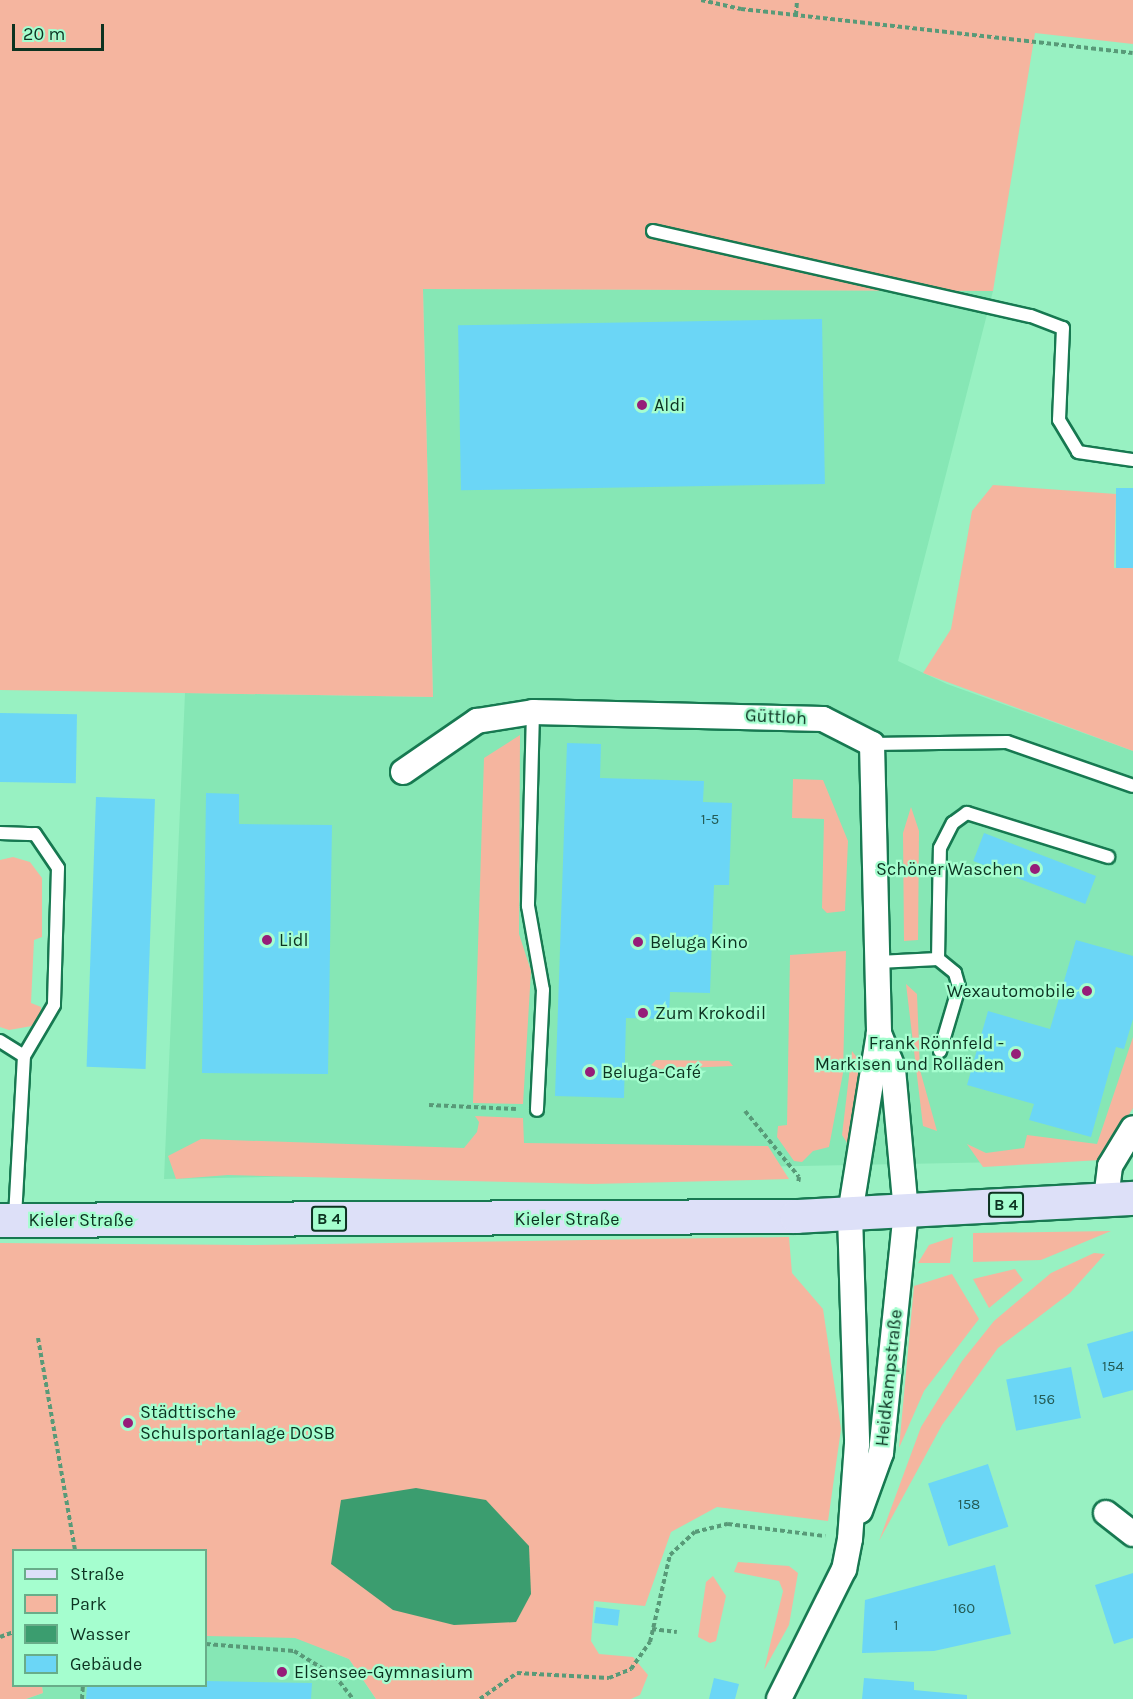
<!DOCTYPE html>
<html>
<head>
<meta charset="utf-8">
<style>
  body { margin:0 }
  #map { position:relative; width:1133px; height:1699px; overflow:hidden; background:#98f1c2; font-family:Karla,sans-serif }
  div>[style] { position:absolute }
  .built>* { inset:0; background:#86e7b5 }
  .green>* { inset:0; background:#f5b59f }
  .water>* { inset:0; background:#3b9d6f }
  .building>* { inset:0; background:#6bd6f6; transform-origin:0 0 }
  .path>* { height:4px; margin-top:-2px; transform-origin:0; background:repeating-linear-gradient(90deg,#589a78 0 4.5px,transparent 0 7.5px) }
  .roads { filter:drop-shadow(2px 0 #177951) drop-shadow(-2px 0 #177951) drop-shadow(0 2px #177951) drop-shadow(0 -2px #177951) }
  .lane>* { height:12px; margin:-6px; padding:0 6px; transform-origin:6px; border-radius:6px; background:#fff }
  .street>* { height:24px; margin:-12px; padding:0 12px; transform-origin:12px; border-radius:12px; background:#fff }
  .primary>* { height:33px; margin:-16.5px; padding:0 16.5px; transform-origin:16.5px; border-radius:16.5px; background:#dde0f8 }
  .dots>* { width:16px; height:16px; translate:-50% -50%; box-sizing:border-box; border:3px solid #a5fecf; border-radius:50% }
  span { translate:-50% -50%; white-space:nowrap; text-align:center; line-height:1.15; -webkit-text-stroke:4.5px #a5fecf; paint-order:stroke }
  .number-label { font-size:15px; color:#245c56 }
  .number-label span { -webkit-text-stroke-width:0 }
  .shield-label span { padding:2px 4px; background:#a5fecf; border:2px solid; border-radius:4px; -webkit-text-stroke-width:0 }
  .shield-label { font-size:16px; color:#0c3321; font-weight:700 }
  .poi-label { font-size:18px; color:#0c3321 }
  .left { translate:0 -50%; text-align:left }
  .right { translate:-100% -50%; text-align:right }
  .street-label { font-size:18px; color:#0c3321 }
  .legend { position:absolute; left:12px; top:1549px; width:195px; height:138px; box-sizing:border-box; background:#a5fecf; border:2px solid #68ad89; margin:0; padding:8px 10px; list-style:none; font-size:18px; color:#0c3321 }
  .legend li { display:flex; align-items:center; gap:12px; height:30px }
  .legend b { width:30px; border:2px solid #68ad89 }
  .scale { position:absolute; left:12px; top:24px; width:92px; height:27px; box-sizing:border-box; border:3px solid #0c3321; border-top:0; padding-left:8px; font-size:18px; line-height:21px; white-space:nowrap; color:#0c3321; -webkit-text-stroke:4px #a5fecf; paint-order:stroke }
</style>
</head>
<body>
<div id="map">
  <div class="built">
    <div style="clip-path:polygon(423px 289px,993px 291px,898px 661px,947px 684px,1133px 751px,1133px 1108px,1100px 1160px,164px 1179px,185px 693px,433px 697px)"></div>
    <div style="clip-path:polygon(223px 1634px,295px 1637px,349px 1659px,376px 1699px,26px 1699px,43px 1693px,42px 1686px,206px 1686px,206px 1636px)"></div>
  </div>
  <div class="green">
    <div style="clip-path:polygon(0 0,1133px 0,1133px 44px,1035px 33px,993px 291px,423px 289px,433px 697px,0 690px)"></div>
    <div style="clip-path:polygon(993px 485px,1116px 494px,1114px 568px,1133px 568px,1133px 751px,923px 673px,951px 629px,972px 511px)"></div>
    <div style="clip-path:polygon(520px 735px,519px 934px,531px 971px,523px 1104px,473px 1103px,484px 758px)"></div>
    <div style="clip-path:polygon(793px 779px,823px 780px,848px 841px,845px 911px,827px 913px,822px 908px,824px 819px,792px 818px)"></div>
    <div style="clip-path:polygon(911px 807px,919px 831px,918px 940px,904px 941px,903px 833px)"></div>
    <div style="clip-path:polygon(13px 857px,30px 862px,42px 878px,42px 937px,34px 940px,31px 1003px,41px 1007px,41px 1015px,32px 1026px,9px 1030px,0 1027px,0 860px)"></div>
    <div style="clip-path:polygon(846px 951px,843px 1073px,829px 1147px,813px 1151px,802px 1162px,794px 1161px,777px 1137px,778px 1126px,787px 1125px,790px 955px)"></div>
    <div style="clip-path:polygon(906px 984px,917px 994px,920px 1070px,937px 1131px,923px 1126px)"></div>
    <div style="clip-path:polygon(1133px 1037px,1133px 1108px,1100px 1160px,983px 1167px,967px 1144px,986px 1153px,1024px 1148px,1027px 1135px,1097px 1144px)"></div>
    <div style="clip-path:polygon(852px 1051px,861px 1063px,849px 1146px,842px 1135px)"></div>
    <div style="clip-path:polygon(656px 1060px,729px 1061px,733px 1066px,660px 1069px,651px 1065px)"></div>
    <div style="clip-path:polygon(475px 1116px,523px 1118px,524px 1143px,768px 1146px,789px 1179px,592px 1184px,228px 1175px,176px 1179px,168px 1156px,201px 1139px,464px 1148px,477px 1132px,479px 1122px)"></div>
    <div style="clip-path:polygon(1111px 1231px,1041px 1260px,973px 1262px,973px 1233px)"></div>
    <div style="clip-path:polygon(789px 1237px,792px 1273px,823px 1309px,841px 1429px,828px 1521px,717px 1507px,671px 1532px,645px 1606px,594px 1601px,591px 1641px,599px 1654px,633px 1657px,648px 1675px,640px 1695px,631px 1699px,376px 1699px,349px 1659px,295px 1638px,206px 1636px,206px 1550px,14px 1550px,14px 1686px,42px 1686px,43px 1693px,26px 1699px,0 1699px,0 1243px,250px 1245px)"></div>
    <div style="clip-path:polygon(953px 1237px,950px 1263px,918px 1263px,929px 1245px)"></div>
    <div style="clip-path:polygon(1094px 1253px,1105px 1254px,1070px 1293px,998px 1348px,942px 1425px,879px 1541px,921px 1427px,962px 1361px,994px 1321px,1051px 1273px)"></div>
    <div style="clip-path:polygon(1015px 1269px,1023px 1280px,989px 1308px,973px 1279px)"></div>
    <div style="clip-path:polygon(952px 1274px,979px 1319px,924px 1391px,899px 1448px,914px 1286px)"></div>
    <div style="clip-path:polygon(738px 1562px,789px 1566px,798px 1573px,789px 1625px,764px 1670px,783px 1591px,779px 1581px,734px 1572px)"></div>
    <div style="clip-path:polygon(713px 1576px,726px 1596px,716px 1641px,710px 1643px,698px 1637px,706px 1582px)"></div>
  </div>
  <div class="water">
    <div style="clip-path:polygon(416px 1488px,486px 1500px,529px 1546px,531px 1594px,516px 1622px,454px 1625px,393px 1610px,331px 1564px,341px 1500px)"></div>
  </div>
  <div class="building">
    <div style="left:822px;top:319px;width:165px;height:364px;rotate:89deg"></div>
    <div style="left:1116px;top:488px;width:17px;height:80px"></div>
    <div style="left:0;top:713px;width:77px;height:69px;rotate:1deg"></div>
    <div style="clip-path:polygon(567px 743px,601px 744px,600px 778px,704px 781px,703px 802px,732px 803px,729px 885px,714px 885px,710px 993px,670px 992px,669px 1019px,626px 1018px,624px 1098px,555px 1096px)"></div>
    <div style="clip-path:polygon(206px 793px,239px 794px,239px 824px,332px 825px,328px 1074px,202px 1073px)"></div>
    <div style="left:96px;top:797px;width:59px;height:270px;rotate:2deg"></div>
    <div style="left:984px;top:833px;width:120px;height:30px;rotate:21deg"></div>
    <div style="clip-path:polygon(1076px 940px,1133px 956px,1133px 1019px,1124px 1049px,1116px 1047px,1091px 1137px,1029px 1120px,1034px 1104px,967px 1085px,988px 1011px,1050px 1029px)"></div>
    <div style="clip-path:polygon(1133px 1331px,1133px 1390px,1103px 1398px,1087px 1344px)"></div>
    <div style="left:1071px;top:1367px;width:52px;height:66px;rotate:79deg"></div>
    <div style="left:988px;top:1464px;width:66px;height:63px;rotate:72deg"></div>
    <div style="clip-path:polygon(995px 1565px,1011px 1634px,934px 1651px,862px 1653px,865px 1600px)"></div>
    <div style="clip-path:polygon(1133px 1573px,1133px 1638px,1114px 1644px,1095px 1585px)"></div>
    <div style="left:596px;top:1607px;width:24px;height:16px;rotate:7deg"></div>
    <div style="clip-path:polygon(714px 1678px,739px 1684px,735px 1699px,709px 1699px)"></div>
    <div style="clip-path:polygon(864px 1678px,914px 1682px,914px 1690px,967px 1695px,967px 1699px,862px 1699px)"></div>
    <div style="clip-path:polygon(206px 1681px,312px 1683px,311px 1699px,86px 1699px,87px 1686px,206px 1686px)"></div>
  </div>
  <div class="path">
    <div style="left:701px;top:0;width:41px;rotate:12.7deg"></div>
    <div style="left:741px;top:9px;width:394px;rotate:6.4deg"></div>
    <div style="left:796px;top:15px;width:15px;rotate:-86deg"></div>
    <div style="left:429px;top:1105px;width:87px;rotate:2.6deg"></div>
    <div style="left:745px;top:1111px;width:85px;rotate:50.7deg"></div>
    <div style="left:799px;top:1177px;width:7px;rotate:98deg"></div>
    <div style="left:38px;top:1338px;width:215px;rotate:80.1deg"></div>
    <div style="left:652px;top:1629px;width:25px;rotate:7deg"></div>
    <div style="left:0;top:1637px;width:15px;rotate:-20deg"></div>
    <div style="left:206px;top:1644px;width:88px;rotate:4.5deg"></div>
    <div style="left:294px;top:1651px;width:48px;rotate:31.4deg"></div>
    <div style="left:335px;top:1676px;width:29px;rotate:52deg"></div>
    <div style="left:82px;top:1699px;width:13px;rotate:-86deg"></div>
    <div style="left:480px;top:1699px;width:45px;rotate:-35.1deg"></div>
    <div style="left:517px;top:1673px;width:92px;rotate:3.1deg"></div>
    <div style="left:609px;top:1678px;width:24px;rotate:-22deg"></div>
    <div style="left:631px;top:1669px;width:33px;rotate:-55deg"></div>
    <div style="left:650px;top:1642px;width:89px;rotate:-77.1deg"></div>
    <div style="left:670px;top:1555px;width:34px;rotate:-43deg"></div>
    <div style="left:695px;top:1532px;width:34px;rotate:-14deg"></div>
    <div style="left:728px;top:1524px;width:98px;rotate:7.1deg"></div>
  </div>
  <div class="roads">
    <div class="lane">
      <div style="left:653px;top:231px;width:387px;rotate:12.7deg"></div>
      <div style="left:1031px;top:316px;width:34px;rotate:21deg"></div>
      <div style="left:1063px;top:328px;width:92px;rotate:92.5deg"></div>
      <div style="left:1059px;top:420px;width:37px;rotate:59deg"></div>
      <div style="left:1078px;top:452px;width:56px;rotate:8.3deg"></div>
      <div style="left:533px;top:712px;width:194px;rotate:91.5deg"></div>
      <div style="left:528px;top:906px;width:85px;rotate:79.9deg"></div>
      <div style="left:543px;top:990px;width:120px;rotate:92.9deg"></div>
      <div style="left:872px;top:744px;width:135px;rotate:-0.8deg"></div>
      <div style="left:1007px;top:742px;width:133px;rotate:19.2deg"></div>
      <div style="left:0;top:833px;width:35px;rotate:2deg"></div>
      <div style="left:35px;top:834px;width:41px;rotate:55.9deg"></div>
      <div style="left:58px;top:868px;width:137px;rotate:91.7deg"></div>
      <div style="left:54px;top:1005px;width:59px;rotate:120.5deg"></div>
      <div style="left:24px;top:1056px;width:163px;rotate:93.2deg"></div>
      <div style="left:938px;top:959px;width:111px;rotate:-89deg"></div>
      <div style="left:940px;top:848px;width:28px;rotate:-63deg"></div>
      <div style="left:953px;top:823px;width:17px;rotate:-36deg"></div>
      <div style="left:967px;top:813px;width:148px;rotate:17.3deg"></div>
      <div style="left:878px;top:962px;width:60px;rotate:-2.9deg"></div>
      <div style="left:938px;top:959px;width:22px;rotate:39deg"></div>
      <div style="left:955px;top:973px;width:15px;rotate:74deg"></div>
      <div style="left:959px;top:987px;width:67px;rotate:106.5deg"></div>
      <div style="left:0;top:1041px;width:28px;rotate:32deg"></div>
    </div>
    <div class="street">
      <div style="left:403px;top:772px;width:90px;rotate:-34.6deg"></div>
      <div style="left:477px;top:721px;width:57px;rotate:-9.1deg"></div>
      <div style="left:533px;top:712px;width:290px;rotate:1.4deg"></div>
      <div style="left:823px;top:719px;width:55px;rotate:27deg"></div>
      <div style="left:872px;top:744px;width:289px;rotate:88.6deg"></div>
      <div style="left:879px;top:1033px;width:184px;rotate:99.1deg"></div>
      <div style="left:850px;top:1215px;width:229px;rotate:88.2deg"></div>
      <div style="left:857px;top:1444px;width:95px;rotate:94.2deg"></div>
      <div style="left:850px;top:1539px;width:31px;rotate:101deg"></div>
      <div style="left:844px;top:1569px;width:145px;rotate:116.6deg"></div>
      <div style="left:1106px;top:1199px;width:33px;rotate:-83deg"></div>
      <div style="left:1110px;top:1166px;width:44px;rotate:-58.8deg"></div>
      <div style="left:860px;top:1511px;width:62px;rotate:-70.1deg"></div>
      <div style="left:881px;top:1453px;width:242px;rotate:-84.1deg"></div>
      <div style="left:906px;top:1212px;width:145px;rotate:-95.2deg"></div>
      <div style="left:893px;top:1068px;width:38px;rotate:-112deg"></div>
      <div style="left:1106px;top:1513px;width:34px;rotate:38deg"></div>
    </div>
    <div class="primary">
      <div style="left:0;top:1220px;width:796px;rotate:-0.29deg"></div>
      <div style="left:796px;top:1216px;width:337px;rotate:-3.1deg"></div>
    </div>
  </div>
  <div class="dots">
    <div style="left:642px;top:405px;background:#961d79"></div>
    <div style="left:1035px;top:869px;background:#961d79"></div>
    <div style="left:267px;top:940px;background:#961d79"></div>
    <div style="left:638px;top:942px;background:#961d79"></div>
    <div style="left:1087px;top:991px;background:#961d79"></div>
    <div style="left:643px;top:1013px;background:#961d79"></div>
    <div style="left:1016px;top:1054px;background:#961d79"></div>
    <div style="left:590px;top:1072px;background:#961d79"></div>
    <div style="left:128px;top:1423px;background:#961d79"></div>
    <div style="left:282px;top:1672px;background:#961d79"></div>
  </div>
  <div class="number-label">
    <span style="left:710px;top:820px">1-5</span>
    <span style="left:1113px;top:1367px">154</span>
    <span style="left:1044px;top:1400px">156</span>
    <span style="left:969px;top:1505px">158</span>
    <span style="left:964px;top:1609px">160</span>
    <span style="left:896px;top:1626px">1</span>
  </div>
  <div class="shield-label">
    <span style="left:1006px;top:1205px">B 4</span>
    <span style="left:329px;top:1219px">B 4</span>
  </div>
  <div class="poi-label">
    <span class="left" style="left:654px;top:405px">Aldi</span>
    <span class="right" style="left:1023px;top:869px">Schöner Waschen</span>
    <span class="left" style="left:279px;top:940px">Lidl</span>
    <span class="left" style="left:650px;top:942px">Beluga Kino</span>
    <span class="right" style="left:1075px;top:991px">Wexautomobile</span>
    <span class="left" style="left:655px;top:1013px">Zum Krokodil</span>
    <span class="right" style="left:1004px;top:1054px">Frank Rönnfeld -<br>Markisen und Rolläden</span>
    <span class="left" style="left:602px;top:1072px">Beluga-Café</span>
    <span class="left" style="left:140px;top:1423px">Städttische<br>Schulsportanlage DOSB</span>
    <span class="left" style="left:294px;top:1672px">Elsensee-Gymnasium</span>
  </div>
  <div class="street-label">
    <span style="left:776px;top:717px;rotate:3deg">Güttloh</span>
    <span style="left:567px;top:1219px">Kieler Straße</span>
    <span style="left:81px;top:1220px">Kieler Straße</span>
    <span style="left:889px;top:1378px;rotate:-84deg">Heidkampstraße</span>
  </div>
  <ul class="legend">
  <li><b style="height:8px;background:#dde0f8"></b>Straße</li>
  <li><b style="height:16px;background:#f5b59f"></b>Park</li>
  <li><b style="height:16px;background:#3b9d6f"></b>Wasser</li>
  <li><b style="height:16px;background:#6bd6f6"></b>Gebäude</li>
  </ul>
  <div class="scale">20 m</div>
</div>
</body>
</html>
